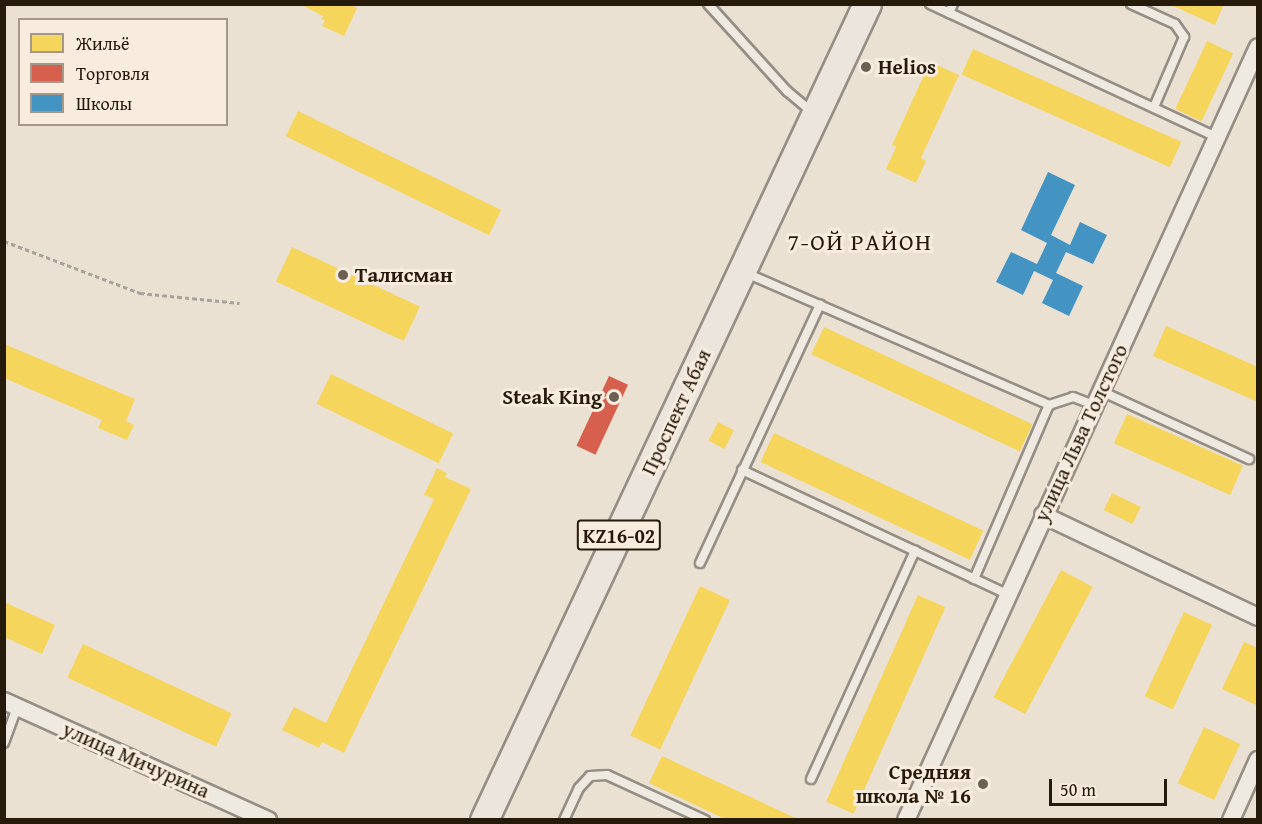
<!DOCTYPE html>
<html>
<head>
<meta charset="utf-8">
<style>
  body { margin:0 }
  #map { position:relative; width:1262px; height:824px; overflow:hidden; background:#eae1d3; font-family:"Gentium Book Plus",serif }
  div>[style] { position:absolute }
  .homes>* { inset:0; background:#f6d55c; transform-origin:0 0 }
  .shops>* { inset:0; background:#d6604d; transform-origin:0 0 }
  .schools>* { inset:0; background:#4393c3 }
  .path>* { height:3px; margin-top:-1.5px; transform-origin:0; background:repeating-linear-gradient(90deg,#a7a29b 0 4.5px,transparent 0 7.5px) }
  .roads { filter:drop-shadow(2px 0 #958e85) drop-shadow(-2px 0 #958e85) drop-shadow(0 2px #958e85) drop-shadow(0 -2px #958e85) }
  .service>* { height:8px; margin:-4px; padding:0 4px; transform-origin:4px; border-radius:4px; background:#eeeae2 }
  .minor>* { height:16px; margin:-8px; padding:0 8px; transform-origin:8px; border-radius:8px; background:#eeeae2 }
  .primary>* { height:27px; margin:-13.5px; padding:0 13.5px; transform-origin:13.5px; border-radius:13.5px; background:#ebe5dd }
  .dots>* { width:16px; height:16px; translate:-50% -50%; box-sizing:border-box; border:3px solid #f7ecdd; border-radius:50% }
  span { translate:-50% -50%; white-space:nowrap; text-align:center; line-height:1.15; -webkit-text-stroke:6px #f7ecdd; paint-order:stroke }
  .shield-label span { padding:2px 4px; background:#f7ecdd; border:2px solid; border-radius:4px; -webkit-text-stroke-width:0 }
  .shield-label { font-size:20px; color:#261a0b; font-weight:700 }
  .poi-label { font-size:21px; color:#261a0b; font-weight:700 }
  .left { translate:0 -50%; text-align:left }
  .right { translate:-100% -50%; text-align:right }
  .street-label { font-size:21px; color:#261a0b }
  .quarter-label { font-size:24px; color:#261a0b; letter-spacing:1.5px }
  .frame { position:absolute; inset:0; border:6px solid #261a0b; pointer-events:none }
  .legend { position:absolute; left:18px; top:18px; width:210px; height:108px; box-sizing:border-box; background:#f7ecdd; border:2px solid #a39889; margin:0; padding:8px 10px; list-style:none; font-size:18px; color:#261a0b }
  .legend li { display:flex; align-items:center; gap:12px; height:30px }
  .legend b { width:30px; border:2px solid #a39889 }
  .scale { position:absolute; left:1049px; top:779px; width:118px; height:27px; box-sizing:border-box; border:3px solid #261a0b; border-top:0; padding-left:8px; font-size:18px; line-height:21px; white-space:nowrap; color:#261a0b; -webkit-text-stroke:4px #f7ecdd; paint-order:stroke }
</style>
</head>
<body>
<div id="map">
  <div class="homes">
    <div style="clip-path:polygon(300px 4px,350px 4px,357px 8px,344px 36px,322px 26px,325px 20px,321px 19px,323px 16px)"></div>
    <div style="clip-path:polygon(1169px 4px,1224px 4px,1215px 25px)"></div>
    <div style="left:1207px;top:41px;width:29px;height:75px;rotate:25deg"></div>
    <div style="left:973px;top:49px;width:228px;height:28px;rotate:24deg"></div>
    <div style="clip-path:polygon(930px 62px,959px 75px,921px 158px,926px 161px,916px 183px,886px 169px,896px 147px,892px 145px)"></div>
    <div style="left:298px;top:111px;width:226px;height:28px;rotate:26deg"></div>
    <div style="left:292px;top:247px;width:141px;height:38px;rotate:25deg"></div>
    <div style="clip-path:polygon(1166px 326px,1258px 367px,1258px 402px,1153px 356px)"></div>
    <div style="left:824px;top:327px;width:230px;height:30px;rotate:25deg"></div>
    <div style="clip-path:polygon(4px 344px,135px 399px,126px 421px,134px 425px,127px 440px,98px 428px,102px 420px,4px 378px)"></div>
    <div style="left:331px;top:374px;width:136px;height:33px;rotate:26deg"></div>
    <div style="left:1127px;top:414px;width:127px;height:32px;rotate:24deg"></div>
    <div style="left:718px;top:422px;width:18px;height:21px;rotate:27deg"></div>
    <div style="left:774px;top:433px;width:231px;height:32px;rotate:25deg"></div>
    <div style="clip-path:polygon(437px 468px,447px 473px,445px 477px,471px 489px,344px 753px,322px 742px,319px 748px,282px 730px,294px 707px,326px 723px,434px 499px,424px 495px)"></div>
    <div style="left:1112px;top:493px;width:32px;height:19px;rotate:26deg"></div>
    <div style="left:1061px;top:570px;width:36px;height:144px;rotate:28deg"></div>
    <div style="left:700px;top:586px;width:33px;height:165px;rotate:25deg"></div>
    <div style="left:918px;top:595px;width:30px;height:226px;rotate:24deg"></div>
    <div style="clip-path:polygon(4px 602px,55px 625px,42px 654px,4px 637px)"></div>
    <div style="left:1184px;top:612px;width:31px;height:93px;rotate:25deg"></div>
    <div style="clip-path:polygon(1244px 642px,1258px 648px,1258px 706px,1222px 689px)"></div>
    <div style="left:83px;top:644px;width:164px;height:37px;rotate:25deg"></div>
    <div style="left:1204px;top:727px;width:40px;height:62px;rotate:25deg"></div>
    <div style="clip-path:polygon(662px 756px,800px 820px,727px 820px,649px 783px)"></div>
  </div>
  <div class="shops">
    <div style="left:609px;top:376px;width:21px;height:77px;rotate:25deg"></div>
  </div>
  <div class="schools">
    <div style="clip-path:polygon(1048px 172px,1075px 185px,1051px 235px,1070px 245px,1080px 222px,1107px 235px,1093px 264px,1066px 252px,1056px 273px,1083px 286px,1069px 316px,1042px 303px,1053px 280px,1034px 271px,1023px 295px,996px 282px,1011px 252px,1037px 264px,1047px 243px,1021px 230px)"></div>
  </div>
  <div class="path">
    <div style="left:4px;top:241px;width:146px;rotate:20.9deg"></div>
    <div style="left:140px;top:293px;width:100px;rotate:5.7deg"></div>
  </div>
  <div class="roads">
    <div class="service">
      <div style="left:708px;top:4px;width:118px;rotate:47.8deg"></div>
      <div style="left:787px;top:91px;width:33px;rotate:40deg"></div>
      <div style="left:930px;top:4px;width:316px;rotate:24.9deg"></div>
      <div style="left:1131px;top:4px;width:48px;rotate:24.4deg"></div>
      <div style="left:1175px;top:24px;width:16px;rotate:55deg"></div>
      <div style="left:1184px;top:37px;width:76px;rotate:113.2deg"></div>
      <div style="left:949px;top:13px;width:10px;rotate:-66deg"></div>
      <div style="left:746px;top:273px;width:331px;rotate:23.5deg"></div>
      <div style="left:1101px;top:391px;width:163px;rotate:24.7deg"></div>
      <div style="left:742px;top:470px;width:293px;rotate:25.1deg"></div>
      <div style="left:700px;top:563px;width:285px;rotate:-65.1deg"></div>
      <div style="left:974px;top:579px;width:189px;rotate:-66.7deg"></div>
      <div style="left:1049px;top:405px;width:25px;rotate:-18deg"></div>
      <div style="left:1073px;top:397px;width:22px;rotate:21deg"></div>
      <div style="left:4px;top:743px;width:38px;rotate:-70deg"></div>
      <div style="left:811px;top:779px;width:251px;rotate:-65.5deg"></div>
      <div style="left:564px;top:820px;width:35px;rotate:-65deg"></div>
      <div style="left:579px;top:788px;width:16px;rotate:-47deg"></div>
      <div style="left:590px;top:776px;width:17px;rotate:-3deg"></div>
      <div style="left:607px;top:775px;width:108px;rotate:24.7deg"></div>
    </div>
    <div class="minor">
      <div style="left:1043px;top:515px;width:238px;rotate:25.4deg"></div>
      <div style="left:4px;top:701px;width:290px;rotate:24.3deg"></div>
      <div style="left:906px;top:820px;width:849px;rotate:-65.52deg"></div>
      <div style="left:1231px;top:820px;width:66px;rotate:-65.8deg"></div>
    </div>
    <div class="primary">
      <div style="left:484px;top:820px;width:901px;rotate:-64.86deg"></div>
    </div>
  </div>
  <div class="dots">
    <div style="left:866px;top:67px;background:#6b6051"></div>
    <div style="left:343px;top:275px;background:#6b6051"></div>
    <div style="left:614px;top:397px;background:#6b6051"></div>
    <div style="left:983px;top:784px;background:#6b6051"></div>
  </div>
  <div class="shield-label">
    <span style="left:619px;top:535px">KZ16-02</span>
  </div>
  <div class="poi-label">
    <span class="left" style="left:878px;top:67px">Helios</span>
    <span class="left" style="left:355px;top:275px">Талисман</span>
    <span class="right" style="left:602px;top:397px">Steak King</span>
    <span class="right" style="left:971px;top:784px">Средняя<br>школа № 16</span>
  </div>
  <div class="street-label">
    <span style="left:676px;top:412px;rotate:-65deg">Проспект Абая</span>
    <span style="left:1081px;top:433px;rotate:-65deg">улица Льва Толстого</span>
    <span style="left:136px;top:760px;rotate:24deg">улица Мичурина</span>
  </div>
  <div class="quarter-label">
    <span style="left:860px;top:242px">7-ОЙ РАЙОН</span>
  </div>
  <div class="frame"></div>
  <ul class="legend">
  <li><b style="height:16px;background:#f6d55c"></b>Жильё</li>
  <li><b style="height:16px;background:#d6604d"></b>Торговля</li>
  <li><b style="height:16px;background:#4393c3"></b>Школы</li>
  </ul>
  <div class="scale">50 m</div>
</div>
</body>
</html>
